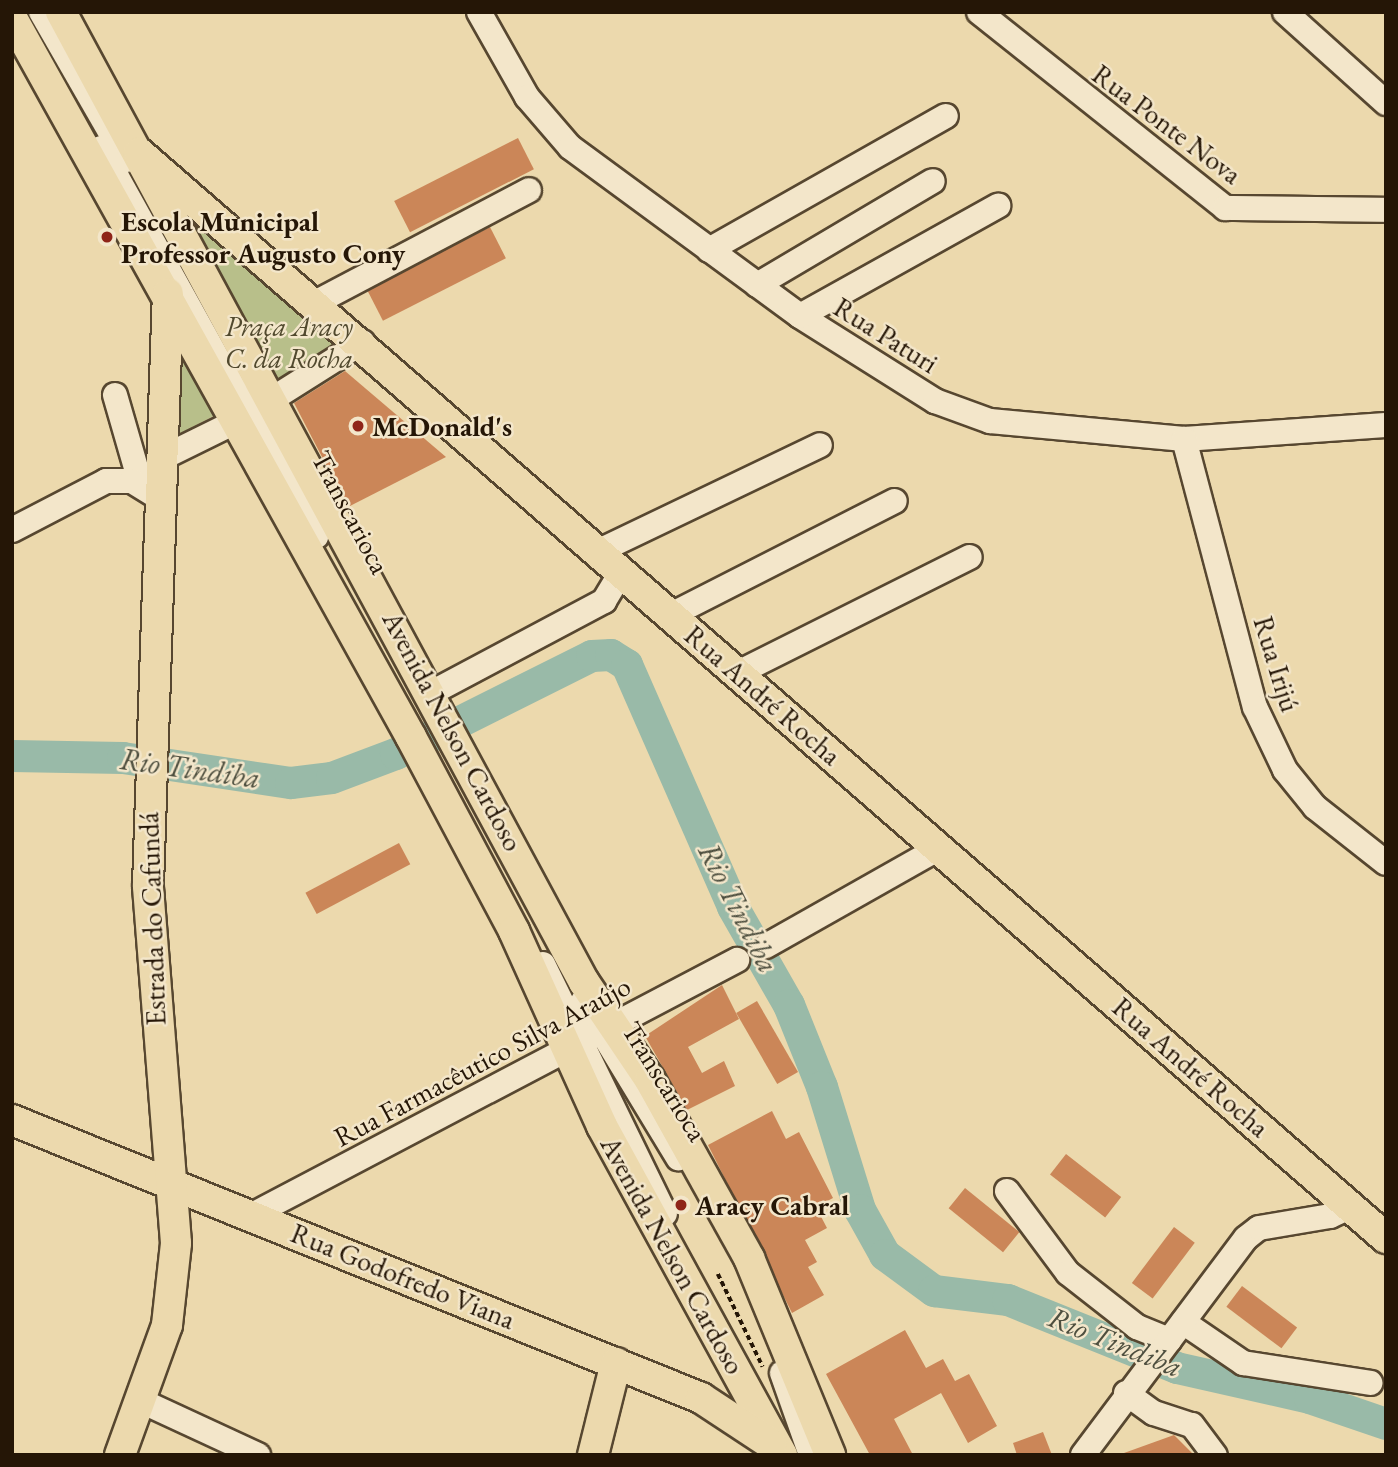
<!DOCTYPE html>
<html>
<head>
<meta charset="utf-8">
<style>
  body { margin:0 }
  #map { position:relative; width:1398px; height:1467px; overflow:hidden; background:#ecd9ad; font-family:"EB Garamond",serif }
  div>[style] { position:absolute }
  .green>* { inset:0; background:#b8bf8a }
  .river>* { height:32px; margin:-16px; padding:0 16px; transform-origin:16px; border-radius:16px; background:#99baa8 }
  .building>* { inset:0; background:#cb8658; transform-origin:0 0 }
  .path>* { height:3.5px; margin-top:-1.75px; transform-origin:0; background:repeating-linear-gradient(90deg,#251606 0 5px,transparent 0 8.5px) }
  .roads { filter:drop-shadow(2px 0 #574730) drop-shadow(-2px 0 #574730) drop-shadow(0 2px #574730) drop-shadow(0 -2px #574730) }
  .minor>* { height:24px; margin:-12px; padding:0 12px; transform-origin:12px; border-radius:12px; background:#f3e6ca }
  .major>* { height:30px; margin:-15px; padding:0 15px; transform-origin:15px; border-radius:15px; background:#ecd9ad }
  .dots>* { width:19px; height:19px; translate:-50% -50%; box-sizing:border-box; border:4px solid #f3e6ca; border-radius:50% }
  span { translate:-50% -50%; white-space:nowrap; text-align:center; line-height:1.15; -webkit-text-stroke:5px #f3e6ca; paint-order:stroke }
  .street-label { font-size:28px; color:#251606 }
  .poi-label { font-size:28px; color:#251606; font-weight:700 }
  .left { translate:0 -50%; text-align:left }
  .park-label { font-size:28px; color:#51492e; font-style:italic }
  .water-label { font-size:30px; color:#4e4f3f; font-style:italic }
  .frame { position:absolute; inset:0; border:14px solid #251606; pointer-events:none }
</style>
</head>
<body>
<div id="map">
  <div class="green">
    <div style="clip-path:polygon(185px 208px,341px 347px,277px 387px)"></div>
    <div style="clip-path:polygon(173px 312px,225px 410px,167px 440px)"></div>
  </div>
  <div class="river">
    <div style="left:12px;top:756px;width:111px;rotate:1deg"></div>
    <div style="left:123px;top:758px;width:170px;rotate:8.5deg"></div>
    <div style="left:291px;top:783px;width:41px;rotate:-7deg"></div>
    <div style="left:332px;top:778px;width:68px;rotate:-20.6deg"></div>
    <div style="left:396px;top:754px;width:219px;rotate:-26.6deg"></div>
    <div style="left:592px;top:656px;width:19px;rotate:-3deg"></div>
    <div style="left:611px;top:655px;width:19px;rotate:32deg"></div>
    <div style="left:627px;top:665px;width:264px;rotate:66.3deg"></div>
    <div style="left:733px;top:907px;width:113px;rotate:60.3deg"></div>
    <div style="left:789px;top:1005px;width:88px;rotate:68.1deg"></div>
    <div style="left:822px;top:1087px;width:129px;rotate:72.8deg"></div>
    <div style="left:860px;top:1210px;width:51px;rotate:60.9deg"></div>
    <div style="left:885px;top:1255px;width:61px;rotate:36.3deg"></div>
    <div style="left:934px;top:1291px;width:75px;rotate:6.9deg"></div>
    <div style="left:1008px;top:1300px;width:182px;rotate:21.9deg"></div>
    <div style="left:1177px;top:1368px;width:136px;rotate:12.7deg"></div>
    <div style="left:1310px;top:1398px;width:80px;rotate:18.9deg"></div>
  </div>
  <div class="building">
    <div style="left:518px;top:138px;width:35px;height:139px;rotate:63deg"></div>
    <div style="left:490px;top:227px;width:35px;height:138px;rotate:63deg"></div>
    <div style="clip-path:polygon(345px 371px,446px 457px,348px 507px,294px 403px)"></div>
    <div style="left:399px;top:843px;width:24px;height:106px;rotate:62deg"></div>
    <div style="clip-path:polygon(722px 985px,739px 1019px,688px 1047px,702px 1073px,724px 1061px,735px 1086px,687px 1110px,645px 1036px)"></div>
    <div style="left:757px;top:1001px;width:82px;height:24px;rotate:60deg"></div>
    <div style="clip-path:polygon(772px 1111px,786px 1139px,799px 1132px,833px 1198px,816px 1207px,827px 1228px,805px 1240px,817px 1262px,808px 1267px,824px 1295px,792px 1313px,708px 1145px)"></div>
    <div style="left:1066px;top:1154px;width:70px;height:26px;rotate:38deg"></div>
    <div style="left:965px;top:1188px;width:70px;height:26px;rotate:39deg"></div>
    <div style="left:1174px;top:1227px;width:26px;height:70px;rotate:37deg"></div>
    <div style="left:1242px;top:1286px;width:69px;height:26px;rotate:37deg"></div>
    <div style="clip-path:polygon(905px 1330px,926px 1368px,943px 1359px,955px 1381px,969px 1374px,997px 1426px,968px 1443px,941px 1393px,894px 1419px,913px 1455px,870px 1455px,826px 1374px)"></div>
    <div style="clip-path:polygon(1043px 1432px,1052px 1455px,1017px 1455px,1013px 1443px)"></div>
    <div style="clip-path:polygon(1174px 1435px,1194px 1455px,1125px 1455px,1124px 1453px)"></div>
  </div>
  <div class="path">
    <div style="left:718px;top:1274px;width:103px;rotate:64.2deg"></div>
  </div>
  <div class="roads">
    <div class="minor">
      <div style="left:41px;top:12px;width:171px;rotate:60.1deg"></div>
      <div style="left:479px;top:12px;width:98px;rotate:60.5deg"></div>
      <div style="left:527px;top:97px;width:66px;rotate:49.3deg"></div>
      <div style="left:570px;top:147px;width:285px;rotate:36.3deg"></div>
      <div style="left:800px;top:316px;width:160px;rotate:32.2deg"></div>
      <div style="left:935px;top:401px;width:59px;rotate:20deg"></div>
      <div style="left:990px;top:421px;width:195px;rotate:5.3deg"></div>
      <div style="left:1184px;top:439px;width:202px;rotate:-4deg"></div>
      <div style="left:979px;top:12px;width:315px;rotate:38.5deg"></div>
      <div style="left:1225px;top:208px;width:161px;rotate:0.7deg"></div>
      <div style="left:1285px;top:12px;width:136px;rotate:42deg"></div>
      <div style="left:101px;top:148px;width:444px;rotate:61deg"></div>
      <div style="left:709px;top:250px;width:272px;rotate:-29.5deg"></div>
      <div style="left:757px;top:285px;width:204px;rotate:-30.6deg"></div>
      <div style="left:313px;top:304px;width:244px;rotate:-27.8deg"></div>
      <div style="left:800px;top:316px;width:227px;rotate:-29.1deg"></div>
      <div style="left:115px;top:395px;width:94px;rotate:73.9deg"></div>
      <div style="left:1184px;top:439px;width:277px;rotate:75.2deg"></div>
      <div style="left:1255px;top:707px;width:70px;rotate:64.5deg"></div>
      <div style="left:1285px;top:770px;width:48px;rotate:51deg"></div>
      <div style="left:1315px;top:807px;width:90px;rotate:38.3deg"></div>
      <div style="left:162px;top:458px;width:86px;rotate:-26.3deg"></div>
      <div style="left:239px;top:420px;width:146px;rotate:-32.2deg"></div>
      <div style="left:12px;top:530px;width:106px;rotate:-27.5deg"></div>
      <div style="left:106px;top:481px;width:26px"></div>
      <div style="left:132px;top:481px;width:31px;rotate:32deg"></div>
      <div style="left:597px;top:552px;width:247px;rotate:-25.6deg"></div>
      <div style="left:671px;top:615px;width:251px;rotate:-27deg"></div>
      <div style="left:738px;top:673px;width:259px;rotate:-26.6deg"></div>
      <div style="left:433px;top:692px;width:194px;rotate:-28deg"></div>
      <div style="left:604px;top:601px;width:33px;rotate:-59deg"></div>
      <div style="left:766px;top:946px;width:199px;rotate:-29.5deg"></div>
      <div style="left:543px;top:964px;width:278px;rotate:64deg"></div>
      <div style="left:583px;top:1001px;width:184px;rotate:58.8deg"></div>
      <div style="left:1007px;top:1191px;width:102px;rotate:53.4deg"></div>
      <div style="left:1068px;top:1273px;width:88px;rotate:38deg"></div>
      <div style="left:1137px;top:1327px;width:35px;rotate:22deg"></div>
      <div style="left:254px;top:1214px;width:546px;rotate:-27.74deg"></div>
      <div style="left:1183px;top:1322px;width:73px;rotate:34.3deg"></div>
      <div style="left:1243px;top:1363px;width:129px;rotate:8.9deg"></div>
      <div style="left:782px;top:1373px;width:87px;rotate:70.5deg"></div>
      <div style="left:1126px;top:1393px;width:34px;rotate:36deg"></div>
      <div style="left:1154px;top:1413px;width:40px;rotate:18deg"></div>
      <div style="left:1192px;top:1425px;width:38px;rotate:53deg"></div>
      <div style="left:141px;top:1401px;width:129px;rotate:24.8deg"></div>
      <div style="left:1083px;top:1455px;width:271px;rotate:-53.1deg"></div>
      <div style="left:1246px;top:1238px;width:16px;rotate:-38deg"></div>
      <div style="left:1259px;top:1228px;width:72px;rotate:-9.6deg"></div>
      <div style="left:1330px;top:1216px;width:23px;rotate:-25deg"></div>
    </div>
    <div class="major">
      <div style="left:61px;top:12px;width:1102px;rotate:61.67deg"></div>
      <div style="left:584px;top:982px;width:118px;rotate:56deg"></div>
      <div style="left:650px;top:1080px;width:204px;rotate:60.9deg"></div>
      <div style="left:749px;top:1258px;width:213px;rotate:67.6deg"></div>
      <div style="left:12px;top:18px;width:822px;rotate:60.97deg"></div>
      <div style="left:411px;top:737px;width:220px;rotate:62deg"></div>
      <div style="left:514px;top:931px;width:214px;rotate:65.7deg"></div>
      <div style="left:602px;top:1126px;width:375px;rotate:61.3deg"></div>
      <div style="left:139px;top:153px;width:1653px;rotate:41.03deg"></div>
      <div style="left:12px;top:1120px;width:743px;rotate:21.97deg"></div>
      <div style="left:701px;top:1398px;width:84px;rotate:33.3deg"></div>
      <div style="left:120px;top:1455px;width:138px;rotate:-70.1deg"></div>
      <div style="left:167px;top:1325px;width:82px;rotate:-83.7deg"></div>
      <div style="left:176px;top:1243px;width:359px;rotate:-94.5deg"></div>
      <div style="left:148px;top:885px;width:592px;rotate:-88.07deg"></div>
      <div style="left:593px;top:1455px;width:95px;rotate:-76deg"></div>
    </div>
  </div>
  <div class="dots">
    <div style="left:107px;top:237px;background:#8f2418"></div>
    <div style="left:358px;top:426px;background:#8f2418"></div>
    <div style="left:681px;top:1205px;background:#8f2418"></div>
  </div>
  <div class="street-label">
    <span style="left:1167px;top:124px;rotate:37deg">Rua Ponte Nova</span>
    <span style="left:886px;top:335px;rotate:32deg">Rua Paturi</span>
    <span style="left:351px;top:512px;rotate:62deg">Transcarioca</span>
    <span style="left:1277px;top:664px;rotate:73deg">Rua Irijú</span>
    <span style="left:763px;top:695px;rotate:41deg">Rua André Rocha</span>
    <span style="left:453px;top:731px;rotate:62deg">Avenida Nelson Cardoso</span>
    <span style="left:152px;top:919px;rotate:-92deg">Estrada do Cafundá</span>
    <span style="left:482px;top:1061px;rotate:-28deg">Rua Farmacêutico Silva Araújo</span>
    <span style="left:1191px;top:1067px;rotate:41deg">Rua André Rocha</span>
    <span style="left:665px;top:1081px;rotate:58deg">Transcarioca</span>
    <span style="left:673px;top:1255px;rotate:61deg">Avenida Nelson Cardoso</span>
    <span style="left:403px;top:1276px;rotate:22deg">Rua Godofredo Viana</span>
  </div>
  <div class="poi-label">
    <span class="left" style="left:121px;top:237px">Escola Municipal<br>Professor Augusto Cony</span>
    <span class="left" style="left:372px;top:426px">McDonald's</span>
    <span class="left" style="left:695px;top:1205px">Aracy Cabral</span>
  </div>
  <div class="park-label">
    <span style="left:289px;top:342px">Praça Aracy<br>C. da Rocha</span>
  </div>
  <div class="water-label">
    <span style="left:190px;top:769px;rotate:8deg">Rio Tindiba</span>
    <span style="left:738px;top:908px;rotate:63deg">Rio Tindiba</span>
    <span style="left:1115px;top:1342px;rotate:22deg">Rio Tindiba</span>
  </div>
  <div class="frame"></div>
</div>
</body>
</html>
